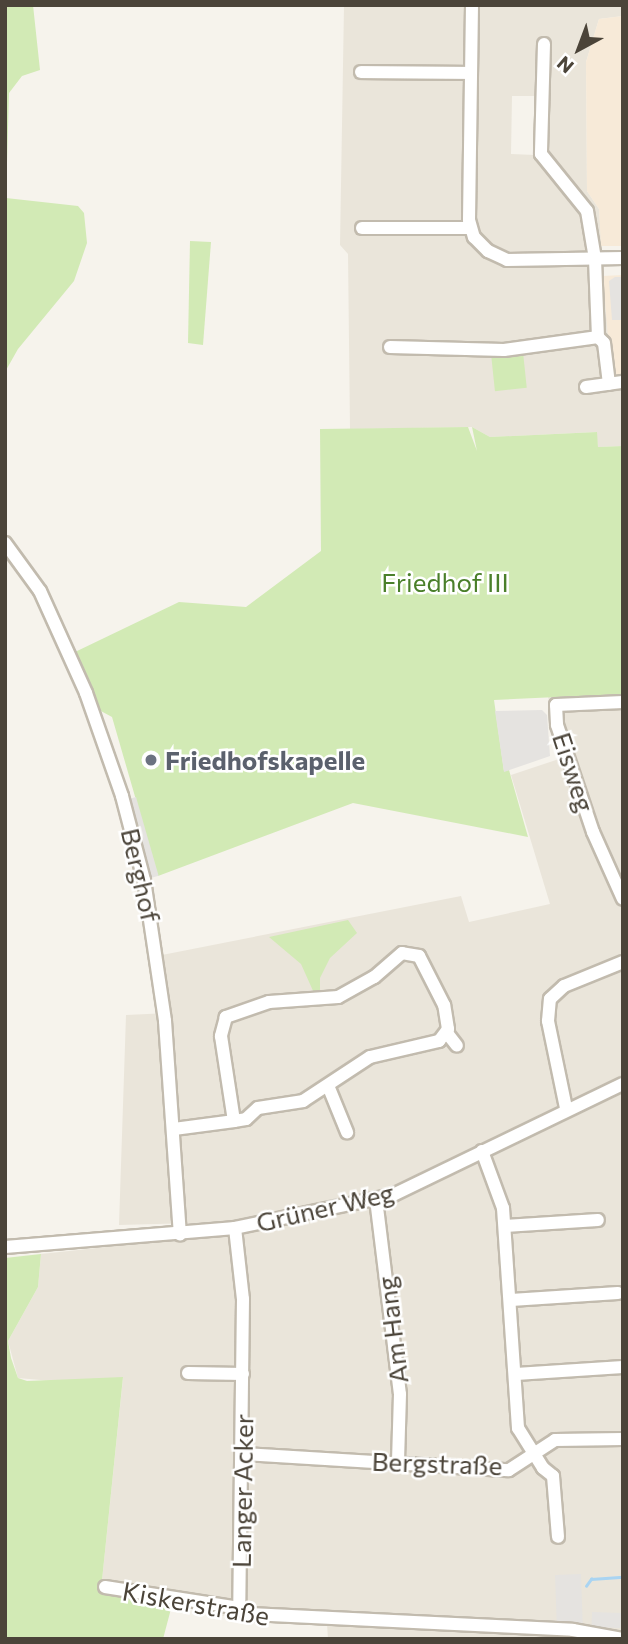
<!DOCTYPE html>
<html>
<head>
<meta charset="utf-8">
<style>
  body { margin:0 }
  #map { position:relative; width:628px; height:1644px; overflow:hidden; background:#f6f3ec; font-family:Commissioner,sans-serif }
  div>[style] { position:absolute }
  .residential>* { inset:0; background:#eae5da }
  .commercial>* { inset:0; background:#f7ead8 }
  .green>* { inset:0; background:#d2eab5; transform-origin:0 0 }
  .parking>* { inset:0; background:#e5e3e0; transform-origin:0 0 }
  .stream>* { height:2.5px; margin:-1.25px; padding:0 1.25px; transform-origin:1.25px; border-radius:1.25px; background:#a9d4f2 }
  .roads { filter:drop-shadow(2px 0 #c2bbae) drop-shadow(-2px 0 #c2bbae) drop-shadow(0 2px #c2bbae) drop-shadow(0 -2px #c2bbae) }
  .minor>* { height:12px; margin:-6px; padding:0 6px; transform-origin:6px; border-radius:6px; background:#fff }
  .dots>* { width:19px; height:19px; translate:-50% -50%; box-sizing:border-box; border:4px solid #fff; border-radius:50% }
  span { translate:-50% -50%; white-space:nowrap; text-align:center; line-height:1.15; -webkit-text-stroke:5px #fff; paint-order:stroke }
  .park-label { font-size:26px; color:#4a7f2a }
  .worship-label { font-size:26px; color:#5b616d; font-weight:700 }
  .left { translate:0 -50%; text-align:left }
  .street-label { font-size:26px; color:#4b4439 }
  .frame { position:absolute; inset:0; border:7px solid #4b4439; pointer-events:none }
  .north { position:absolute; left:544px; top:14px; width:70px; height:70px; -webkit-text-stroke:5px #fff; paint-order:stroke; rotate:221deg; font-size:19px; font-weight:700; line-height:28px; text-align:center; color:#4b4439 }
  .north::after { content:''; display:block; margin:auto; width:24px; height:32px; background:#4b4439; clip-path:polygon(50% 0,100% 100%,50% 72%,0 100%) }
</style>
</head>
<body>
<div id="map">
  <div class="residential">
    <div style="clip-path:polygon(evenodd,344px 5px,623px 5px,623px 16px,599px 19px,586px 62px,587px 191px,599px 209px,611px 374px,623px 379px,623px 446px,598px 447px,596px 432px,490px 437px,472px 427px,350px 429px,348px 254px,340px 245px,344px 5px,512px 96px,536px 96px,535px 155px,511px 154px,512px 96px)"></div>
    <div style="clip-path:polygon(623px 694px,623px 1078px,376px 1194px,233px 1222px,119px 1225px,126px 1015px,169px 1013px,162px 955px,461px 896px,469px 922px,550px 904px,511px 775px,562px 758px,548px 697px)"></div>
    <div style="clip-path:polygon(623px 1091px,623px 1639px,328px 1639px,327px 1624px,233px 1618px,101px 1590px,123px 1378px,63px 1382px,18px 1378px,8px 1341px,38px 1287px,41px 1254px,236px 1233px,381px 1204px)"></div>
  </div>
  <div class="commercial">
    <div style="clip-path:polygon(623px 16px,623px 246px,601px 246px,599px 209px,587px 191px,586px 62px,599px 19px)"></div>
    <div style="clip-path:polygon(623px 275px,623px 379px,617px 380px,611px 375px,603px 276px)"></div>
  </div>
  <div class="green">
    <div style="clip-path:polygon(5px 5px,33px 5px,40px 70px,22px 76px,9px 93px,6px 198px,78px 206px,84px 213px,87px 243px,74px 281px,18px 349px,5px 372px)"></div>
    <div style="clip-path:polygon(190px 241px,211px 242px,203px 345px,188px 343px)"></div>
    <div style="left:523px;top:352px;width:36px;height:32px;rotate:84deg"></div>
    <div style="clip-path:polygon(468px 427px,477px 451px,472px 427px,490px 437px,597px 432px,598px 447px,623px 446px,623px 694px,494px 700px,504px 771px,509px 770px,528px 837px,353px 803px,158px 876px,112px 717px,99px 710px,75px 652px,179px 602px,246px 607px,321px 551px,320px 429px)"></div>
    <div style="clip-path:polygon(348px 920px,357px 933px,330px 958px,320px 978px,320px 992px,314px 993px,301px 964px,269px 937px)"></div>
    <div style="clip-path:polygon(41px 1254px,38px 1287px,8px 1341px,11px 1358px,18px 1378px,27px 1381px,123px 1377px,101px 1590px,172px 1605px,163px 1639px,5px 1639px,5px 1258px)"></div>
  </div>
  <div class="parking">
    <div style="clip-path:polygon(615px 277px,623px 277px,623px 320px,612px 320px,609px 281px)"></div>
    <div style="clip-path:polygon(542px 710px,547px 715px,550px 756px,504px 772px,495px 711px)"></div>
    <div style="left:136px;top:797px;width:82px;height:9px;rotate:74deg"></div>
    <div style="left:581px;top:1574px;width:50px;height:26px;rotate:88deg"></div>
    <div style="left:592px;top:1612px;width:29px;height:15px;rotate:2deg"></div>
  </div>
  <div class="stream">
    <div style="left:586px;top:1586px;width:9px;rotate:-54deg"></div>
    <div style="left:591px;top:1579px;width:32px;rotate:-4deg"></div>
  </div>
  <div class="roads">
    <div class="minor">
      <div style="left:472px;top:5px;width:215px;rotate:90.8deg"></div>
      <div style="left:469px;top:220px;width:18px;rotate:74deg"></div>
      <div style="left:474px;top:237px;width:20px;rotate:45deg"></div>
      <div style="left:488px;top:251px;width:21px;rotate:25deg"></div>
      <div style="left:507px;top:260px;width:116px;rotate:-1deg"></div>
      <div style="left:544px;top:44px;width:110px;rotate:91.6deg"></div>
      <div style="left:541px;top:154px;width:73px;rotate:51.1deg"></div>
      <div style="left:587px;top:211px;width:49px;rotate:80.5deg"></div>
      <div style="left:595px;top:259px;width:78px;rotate:87.8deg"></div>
      <div style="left:598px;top:337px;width:8px;rotate:45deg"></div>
      <div style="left:604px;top:343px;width:41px;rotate:83deg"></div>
      <div style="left:361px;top:72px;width:110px;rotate:0.5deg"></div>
      <div style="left:362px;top:228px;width:108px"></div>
      <div style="left:390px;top:347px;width:114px;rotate:1.5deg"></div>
      <div style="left:504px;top:350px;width:95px;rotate:-7.9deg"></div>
      <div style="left:586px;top:387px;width:37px;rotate:-8deg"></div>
      <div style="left:5px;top:543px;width:59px;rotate:53.9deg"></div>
      <div style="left:40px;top:591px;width:112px;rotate:65.7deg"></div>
      <div style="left:86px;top:693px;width:109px;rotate:70.7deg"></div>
      <div style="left:122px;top:796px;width:87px;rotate:75.3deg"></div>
      <div style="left:144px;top:880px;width:143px;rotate:81.5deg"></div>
      <div style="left:165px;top:1021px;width:214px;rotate:86deg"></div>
      <div style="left:623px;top:702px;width:67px;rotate:177.4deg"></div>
      <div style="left:556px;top:705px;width:20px;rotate:87deg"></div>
      <div style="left:557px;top:725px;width:113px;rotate:71.4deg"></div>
      <div style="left:593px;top:832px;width:73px;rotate:65.9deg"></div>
      <div style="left:447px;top:1033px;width:16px;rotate:52deg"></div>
      <div style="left:329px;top:1088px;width:48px;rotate:67.8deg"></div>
      <div style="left:566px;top:1108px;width:89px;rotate:-101.7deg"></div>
      <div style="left:548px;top:1021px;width:22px;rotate:-85deg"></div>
      <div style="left:550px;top:999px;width:19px;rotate:-43deg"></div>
      <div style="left:564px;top:986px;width:64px;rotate:-22.1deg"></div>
      <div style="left:174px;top:1129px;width:61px;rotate:-7.6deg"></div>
      <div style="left:234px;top:1121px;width:12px;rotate:-9deg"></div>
      <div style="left:246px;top:1119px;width:16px;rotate:-43deg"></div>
      <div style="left:258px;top:1108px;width:46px;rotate:-8.8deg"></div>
      <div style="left:303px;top:1101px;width:80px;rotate:-33.3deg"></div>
      <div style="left:370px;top:1057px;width:71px;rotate:-13.1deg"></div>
      <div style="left:439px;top:1041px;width:15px;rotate:-53deg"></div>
      <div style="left:448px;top:1029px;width:24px;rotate:-99deg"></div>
      <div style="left:444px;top:1005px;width:55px;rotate:-117deg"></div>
      <div style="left:419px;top:956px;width:17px;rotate:-170deg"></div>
      <div style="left:402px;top:953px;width:37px;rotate:139deg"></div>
      <div style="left:374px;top:977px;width:41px;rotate:150.9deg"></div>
      <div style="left:338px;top:997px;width:69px;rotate:175.9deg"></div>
      <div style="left:269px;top:1002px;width:46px;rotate:160.8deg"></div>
      <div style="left:226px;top:1017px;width:20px;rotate:105deg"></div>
      <div style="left:221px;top:1036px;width:86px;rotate:81.3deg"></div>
      <div style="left:482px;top:1151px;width:61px;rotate:69.8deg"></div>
      <div style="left:503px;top:1208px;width:221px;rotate:86.1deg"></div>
      <div style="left:518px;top:1428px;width:47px;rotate:58deg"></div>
      <div style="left:543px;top:1468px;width:13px;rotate:39deg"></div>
      <div style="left:553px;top:1476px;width:61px;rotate:85.3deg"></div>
      <div style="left:376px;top:1199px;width:196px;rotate:83deg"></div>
      <div style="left:400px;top:1394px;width:68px;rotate:91.7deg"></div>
      <div style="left:505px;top:1226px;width:93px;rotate:-3.7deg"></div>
      <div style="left:235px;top:1228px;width:71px;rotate:83.6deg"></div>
      <div style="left:243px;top:1299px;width:309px;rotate:90.7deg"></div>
      <div style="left:5px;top:1247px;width:231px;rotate:-4.7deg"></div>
      <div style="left:235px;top:1228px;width:161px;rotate:-11.8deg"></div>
      <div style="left:393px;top:1195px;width:255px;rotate:-25.8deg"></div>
      <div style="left:511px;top:1300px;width:107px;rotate:-3.7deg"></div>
      <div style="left:188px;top:1373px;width:55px;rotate:1deg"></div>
      <div style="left:516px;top:1374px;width:107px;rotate:-3.7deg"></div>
      <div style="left:244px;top:1454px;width:265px;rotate:3.5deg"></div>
      <div style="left:509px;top:1470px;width:55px;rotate:-33.1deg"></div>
      <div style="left:555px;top:1440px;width:68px;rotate:-0.8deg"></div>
      <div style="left:105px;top:1587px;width:136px;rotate:8.9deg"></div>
      <div style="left:239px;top:1608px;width:13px;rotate:29deg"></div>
      <div style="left:250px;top:1614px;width:323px;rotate:2.8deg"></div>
      <div style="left:573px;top:1630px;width:50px;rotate:10.4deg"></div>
    </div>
  </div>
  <div class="dots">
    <div style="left:151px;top:760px;background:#6b7280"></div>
  </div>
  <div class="park-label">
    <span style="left:445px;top:582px">Friedhof III</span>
  </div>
  <div class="worship-label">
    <span class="left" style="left:165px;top:760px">Friedhofskapelle</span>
  </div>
  <div class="street-label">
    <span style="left:574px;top:772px;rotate:72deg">Eisweg</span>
    <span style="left:141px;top:875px;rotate:77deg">Berghof</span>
    <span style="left:325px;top:1207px;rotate:-13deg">Grüner Weg</span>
    <span style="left:392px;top:1330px;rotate:-97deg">Am Hang</span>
    <span style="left:437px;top:1463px;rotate:2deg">Bergstraße</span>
    <span style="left:242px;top:1491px;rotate:-89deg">Langer Acker</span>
    <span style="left:196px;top:1603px;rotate:10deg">Kiskerstraße</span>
  </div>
  <div class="frame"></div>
  <div class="north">N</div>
</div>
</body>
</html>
